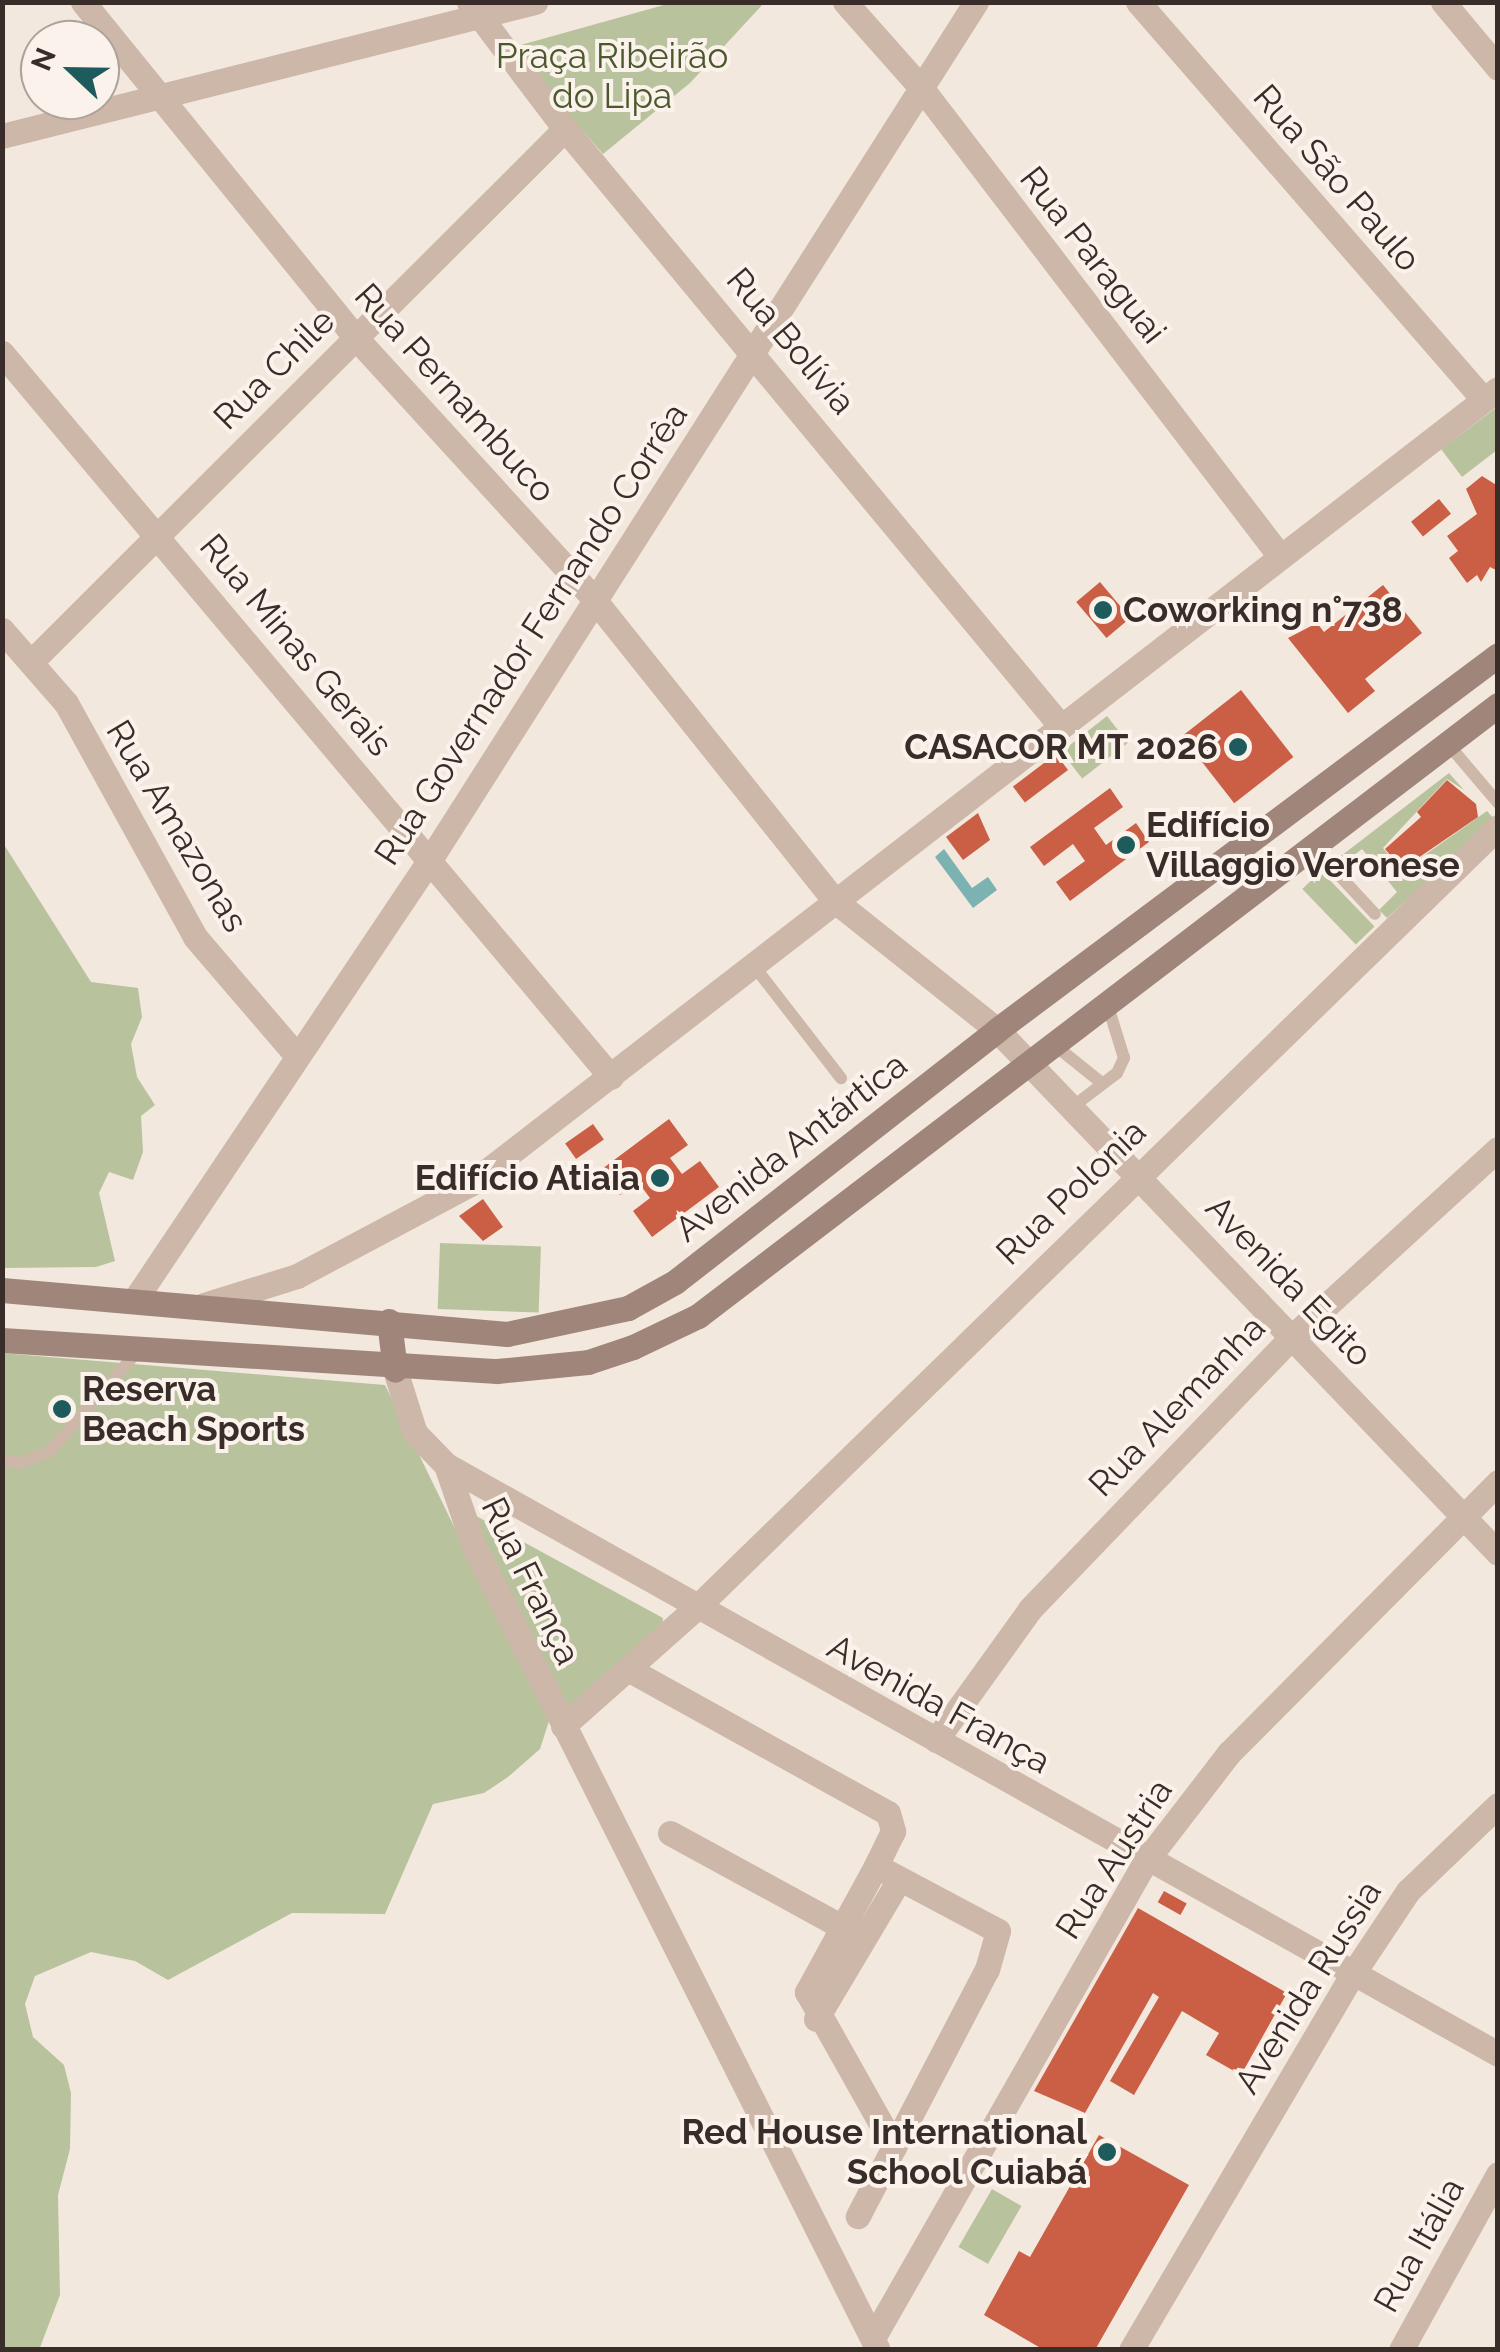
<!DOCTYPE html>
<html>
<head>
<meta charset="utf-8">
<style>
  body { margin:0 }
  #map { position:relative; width:1500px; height:2352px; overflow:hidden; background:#f3e8de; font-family:Raleway,sans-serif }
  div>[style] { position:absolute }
  .green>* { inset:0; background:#b8c39d; transform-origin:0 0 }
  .water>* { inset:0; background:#7cb2b1 }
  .building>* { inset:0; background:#ca5f45; transform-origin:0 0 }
  .lane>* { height:12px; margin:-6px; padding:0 6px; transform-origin:6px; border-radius:6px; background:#ccb7a9 }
  .street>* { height:25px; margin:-12.5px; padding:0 12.5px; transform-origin:12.5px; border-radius:12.5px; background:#ccb7a9 }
  .secondary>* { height:25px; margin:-12.5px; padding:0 12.5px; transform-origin:12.5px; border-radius:12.5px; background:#a0867a }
  .dots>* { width:28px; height:28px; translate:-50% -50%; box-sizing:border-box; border:5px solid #fbf2eb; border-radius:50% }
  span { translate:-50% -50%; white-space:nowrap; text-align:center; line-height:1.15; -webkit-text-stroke:8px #fbf2eb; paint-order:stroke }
  .park-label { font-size:35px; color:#4a582c }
  .street-label { font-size:35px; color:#392d29 }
  .poi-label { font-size:35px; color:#392d29; font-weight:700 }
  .left { translate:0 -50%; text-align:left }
  .right { translate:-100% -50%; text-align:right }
  .frame { position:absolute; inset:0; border:5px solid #392d29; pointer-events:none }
  .north { position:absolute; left:20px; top:20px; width:100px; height:100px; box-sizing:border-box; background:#fbf2eb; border:2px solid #ada39d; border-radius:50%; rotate:292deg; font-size:28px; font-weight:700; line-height:40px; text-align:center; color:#392d29 }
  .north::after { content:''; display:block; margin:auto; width:35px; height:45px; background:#1d5b5c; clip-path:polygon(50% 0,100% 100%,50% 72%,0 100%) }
</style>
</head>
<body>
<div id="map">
  <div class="green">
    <div style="clip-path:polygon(671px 3px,764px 3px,690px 83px,603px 154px,510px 48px)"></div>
    <div style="clip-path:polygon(1497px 407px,1497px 450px,1462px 477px,1441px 449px)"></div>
    <div style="left:1107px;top:716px;width:34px;height:58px;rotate:52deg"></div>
    <div style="clip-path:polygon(1449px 773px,1464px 790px,1447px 779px,1383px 848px,1402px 871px,1487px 811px,1494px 819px,1387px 918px,1379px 910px,1397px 892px,1362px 849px,1342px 865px,1337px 859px)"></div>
    <div style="clip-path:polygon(3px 843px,91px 982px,138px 988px,142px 1017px,131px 1044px,137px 1077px,155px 1105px,141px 1116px,143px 1152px,133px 1180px,109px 1172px,99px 1193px,115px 1261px,96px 1267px,3px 1268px)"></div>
    <div style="left:1321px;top:871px;width:77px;height:26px;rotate:46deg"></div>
    <div style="left:440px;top:1243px;width:101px;height:66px;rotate:2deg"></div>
    <div style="clip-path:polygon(2px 1353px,385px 1385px,549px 1721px,540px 1749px,508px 1777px,484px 1793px,433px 1804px,385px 1914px,292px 1913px,168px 1980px,135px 1961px,91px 1952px,35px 1976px,25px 2004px,33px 2037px,64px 2065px,71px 2093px,70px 2149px,58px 2195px,60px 2295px,39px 2350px,2px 2349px)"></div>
    <div style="clip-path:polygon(467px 1511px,663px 1618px,662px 1630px,568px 1709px)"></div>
    <div style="left:992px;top:2189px;width:34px;height:67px;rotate:30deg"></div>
  </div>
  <div class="water">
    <div style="clip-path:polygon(944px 849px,972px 888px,988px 877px,997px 890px,973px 908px,935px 857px)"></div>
  </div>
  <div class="building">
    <div style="clip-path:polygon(1482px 476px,1498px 486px,1498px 571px,1490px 567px,1481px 582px,1477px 575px,1467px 583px,1449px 558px,1458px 551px,1447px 536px,1477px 514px,1466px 489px)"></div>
    <div style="left:1439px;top:499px;width:19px;height:36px;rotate:51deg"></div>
    <div style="left:1100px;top:582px;width:47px;height:31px;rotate:50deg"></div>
    <div style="clip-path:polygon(1383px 585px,1422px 633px,1365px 679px,1375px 691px,1348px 713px,1288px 638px,1317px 623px,1324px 632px)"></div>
    <div style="left:1241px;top:690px;width:85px;height:75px;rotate:52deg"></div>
    <div style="left:1056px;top:754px;width:20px;height:54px;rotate:53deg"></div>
    <div style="clip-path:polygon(1447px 780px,1476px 804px,1478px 817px,1402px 869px,1385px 849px,1421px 817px,1417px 812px)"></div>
    <div style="clip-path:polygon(1110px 788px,1123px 807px,1094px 828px,1106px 845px,1136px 823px,1149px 842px,1070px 901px,1056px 882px,1085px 861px,1073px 844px,1044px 866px,1030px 847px)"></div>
    <div style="clip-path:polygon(978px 813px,990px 840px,963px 860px,946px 837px)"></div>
    <div style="clip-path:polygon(669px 1119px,688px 1145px,670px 1158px,682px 1174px,700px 1161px,719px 1187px,652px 1237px,633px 1211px,650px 1198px,638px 1182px,620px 1195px,602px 1169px)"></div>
    <div style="left:593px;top:1124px;width:19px;height:34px;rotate:55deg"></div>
    <div style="clip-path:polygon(483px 1199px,503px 1227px,483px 1241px,459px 1216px)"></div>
    <div style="left:1164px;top:1891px;width:26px;height:13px;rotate:29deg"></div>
    <div style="clip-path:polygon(1138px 1908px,1287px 1993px,1241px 2075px,1206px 2055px,1219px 2033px,1182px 2011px,1134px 2095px,1110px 2081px,1159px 1997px,1153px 1993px,1085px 2113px,1034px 2091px)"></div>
    <div style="clip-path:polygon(1099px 2135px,1189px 2185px,1095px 2350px,1044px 2350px,984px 2315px,1019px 2251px,1030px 2257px)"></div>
  </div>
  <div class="lane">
    <div style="left:1448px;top:744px;width:77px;rotate:49.7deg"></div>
    <div style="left:1313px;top:847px;width:91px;rotate:47.2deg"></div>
    <div style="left:754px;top:966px;width:142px;rotate:52.2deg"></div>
    <div style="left:1052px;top:1043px;width:65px;rotate:38.8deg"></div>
    <div style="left:1071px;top:1108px;width:58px;rotate:-37.3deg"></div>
    <div style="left:1117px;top:1073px;width:17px;rotate:-65deg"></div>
    <div style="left:1124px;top:1058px;width:58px;rotate:-107.2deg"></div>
    <div style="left:2px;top:1460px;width:18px;rotate:9deg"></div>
    <div style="left:20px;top:1463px;width:32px;rotate:-22deg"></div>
    <div style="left:50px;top:1451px;width:132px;rotate:-48.7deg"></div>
  </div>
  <div class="street">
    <div style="left:83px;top:2px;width:433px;rotate:50.9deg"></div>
    <div style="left:356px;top:338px;width:352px;rotate:47.6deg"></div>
    <div style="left:593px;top:598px;width:388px;rotate:51.4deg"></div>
    <div style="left:835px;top:901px;width:207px;rotate:38.5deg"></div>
    <div style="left:997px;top:1030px;width:724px;rotate:46.23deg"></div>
    <div style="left:469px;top:2px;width:159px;rotate:52.9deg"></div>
    <div style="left:565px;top:129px;width:773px;rotate:50.3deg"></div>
    <div style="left:845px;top:2px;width:118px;rotate:48.4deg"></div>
    <div style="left:923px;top:90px;width:586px;rotate:52.56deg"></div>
    <div style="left:1138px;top:2px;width:527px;rotate:49deg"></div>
    <div style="left:1443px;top:2px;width:86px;rotate:50.2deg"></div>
    <div style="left:2px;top:136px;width:550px;rotate:-14.11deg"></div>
    <div style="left:2px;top:353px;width:946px;rotate:49.93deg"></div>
    <div style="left:2px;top:630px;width:97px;rotate:48.8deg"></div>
    <div style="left:66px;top:703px;width:267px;rotate:61.1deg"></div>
    <div style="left:195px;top:937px;width:157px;rotate:49.4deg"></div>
    <div style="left:33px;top:660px;width:752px;rotate:-44.95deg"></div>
    <div style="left:136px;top:1298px;width:530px;rotate:-56.16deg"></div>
    <div style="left:431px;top:858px;width:1015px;rotate:-57.52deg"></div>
    <div style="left:204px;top:1305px;width:97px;rotate:-17.3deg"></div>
    <div style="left:297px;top:1276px;width:196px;rotate:-28deg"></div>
    <div style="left:470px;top:1184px;width:1300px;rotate:-37.72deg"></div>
    <div style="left:395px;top:1370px;width:66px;rotate:72.4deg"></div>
    <div style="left:415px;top:1433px;width:45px;rotate:45.9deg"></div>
    <div style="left:446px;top:1465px;width:1206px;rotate:29.24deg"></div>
    <div style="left:446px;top:1465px;width:83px;rotate:71.1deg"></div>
    <div style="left:473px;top:1544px;width:900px;rotate:63.32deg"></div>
    <div style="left:628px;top:1669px;width:297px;rotate:29deg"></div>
    <div style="left:888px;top:1813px;width:19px;rotate:74deg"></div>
    <div style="left:893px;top:1831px;width:39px;rotate:116deg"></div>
    <div style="left:876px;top:1866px;width:138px;rotate:28deg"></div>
    <div style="left:998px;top:1931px;width:40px;rotate:106deg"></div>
    <div style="left:987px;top:1969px;width:279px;rotate:117.6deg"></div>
    <div style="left:563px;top:1726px;width:176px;rotate:-41.6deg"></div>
    <div style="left:695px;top:1609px;width:1121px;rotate:-44.24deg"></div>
    <div style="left:936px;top:1740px;width:161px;rotate:-54.3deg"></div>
    <div style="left:1030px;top:1609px;width:379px;rotate:-46.1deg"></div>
    <div style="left:1293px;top:1336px;width:277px;rotate:-42.4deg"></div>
    <div style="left:670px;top:1833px;width:192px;rotate:28.6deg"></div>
    <div style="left:876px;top:1866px;width:144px;rotate:118.7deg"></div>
    <div style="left:807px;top:1992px;width:178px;rotate:60.7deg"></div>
    <div style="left:816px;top:2019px;width:162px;rotate:-59.2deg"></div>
    <div style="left:873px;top:2338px;width:548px;rotate:-60.26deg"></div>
    <div style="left:1145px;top:1862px;width:138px;rotate:-52.4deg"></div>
    <div style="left:1229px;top:1753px;width:382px;rotate:-45.2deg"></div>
    <div style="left:1131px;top:2350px;width:439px;rotate:-59.5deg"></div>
    <div style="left:1354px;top:1972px;width:97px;rotate:-56.3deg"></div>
    <div style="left:1408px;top:1891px;width:124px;rotate:-43.7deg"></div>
    <div style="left:1401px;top:2350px;width:201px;rotate:-61.1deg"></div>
  </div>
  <div class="secondary">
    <div style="left:2px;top:1290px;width:507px;rotate:4.98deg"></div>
    <div style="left:507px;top:1334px;width:124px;rotate:-12.1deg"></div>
    <div style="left:628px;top:1308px;width:54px;rotate:-29deg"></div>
    <div style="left:675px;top:1282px;width:409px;rotate:-38deg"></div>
    <div style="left:997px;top:1030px;width:626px;rotate:-36.81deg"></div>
    <div style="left:389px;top:1321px;width:49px;rotate:83deg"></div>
    <div style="left:2px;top:1340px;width:496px;rotate:3.6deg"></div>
    <div style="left:497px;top:1371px;width:91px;rotate:-5.6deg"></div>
    <div style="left:588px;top:1362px;width:47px;rotate:-18.4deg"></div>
    <div style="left:633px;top:1347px;width:72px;rotate:-25.5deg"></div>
    <div style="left:698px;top:1316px;width:1007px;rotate:-37.37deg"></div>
  </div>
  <div class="dots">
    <div style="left:1103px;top:610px;background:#1d5b5c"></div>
    <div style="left:1238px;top:747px;background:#1d5b5c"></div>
    <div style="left:1126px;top:845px;background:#1d5b5c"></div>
    <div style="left:660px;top:1178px;background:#1d5b5c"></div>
    <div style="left:62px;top:1409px;background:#1d5b5c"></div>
    <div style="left:1107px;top:2152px;background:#1d5b5c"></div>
  </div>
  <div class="park-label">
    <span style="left:612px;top:76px">Praça Ribeirão<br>do Lipa</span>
  </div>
  <div class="street-label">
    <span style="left:1337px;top:178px;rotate:49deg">Rua São Paulo</span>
    <span style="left:1093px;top:255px;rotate:52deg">Rua Paraguai</span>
    <span style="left:791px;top:341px;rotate:50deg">Rua Bolívia</span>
    <span style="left:274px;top:369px;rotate:-45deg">Rua Chile</span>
    <span style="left:455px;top:393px;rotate:48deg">Rua Pernambuco</span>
    <span style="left:531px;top:634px;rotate:-57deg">Rua Governador Fernando Corrêa</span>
    <span style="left:296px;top:645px;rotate:50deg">Rua Minas Gerais</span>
    <span style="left:177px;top:826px;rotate:59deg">Rua Amazonas</span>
    <span style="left:791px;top:1147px;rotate:-38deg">Avenida Antártica</span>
    <span style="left:1071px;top:1192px;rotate:-44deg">Rua Polonia</span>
    <span style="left:1289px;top:1281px;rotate:46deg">Avenida Egito</span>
    <span style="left:1177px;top:1406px;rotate:-46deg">Rua Alemanha</span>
    <span style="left:531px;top:1581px;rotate:64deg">Rua França</span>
    <span style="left:939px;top:1704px;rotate:29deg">Avenida França</span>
    <span style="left:1114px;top:1859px;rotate:-57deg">Rua Austria</span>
    <span style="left:1308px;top:1987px;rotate:-58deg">Avenida Russia</span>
    <span style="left:1419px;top:2245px;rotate:-61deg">Rua Itália</span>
  </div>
  <div class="poi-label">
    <span class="left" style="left:1123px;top:610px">Coworking n°738</span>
    <span class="right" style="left:1218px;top:747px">CASACOR MT 2026</span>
    <span class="left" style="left:1146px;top:845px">Edifício<br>Villaggio Veronese</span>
    <span class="right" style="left:640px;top:1178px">Edifício Atiaia</span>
    <span class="left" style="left:82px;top:1409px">Reserva<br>Beach Sports</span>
    <span class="right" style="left:1087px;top:2152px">Red House International<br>School Cuiabá</span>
  </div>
  <div class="frame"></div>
  <div class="north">N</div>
</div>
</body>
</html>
